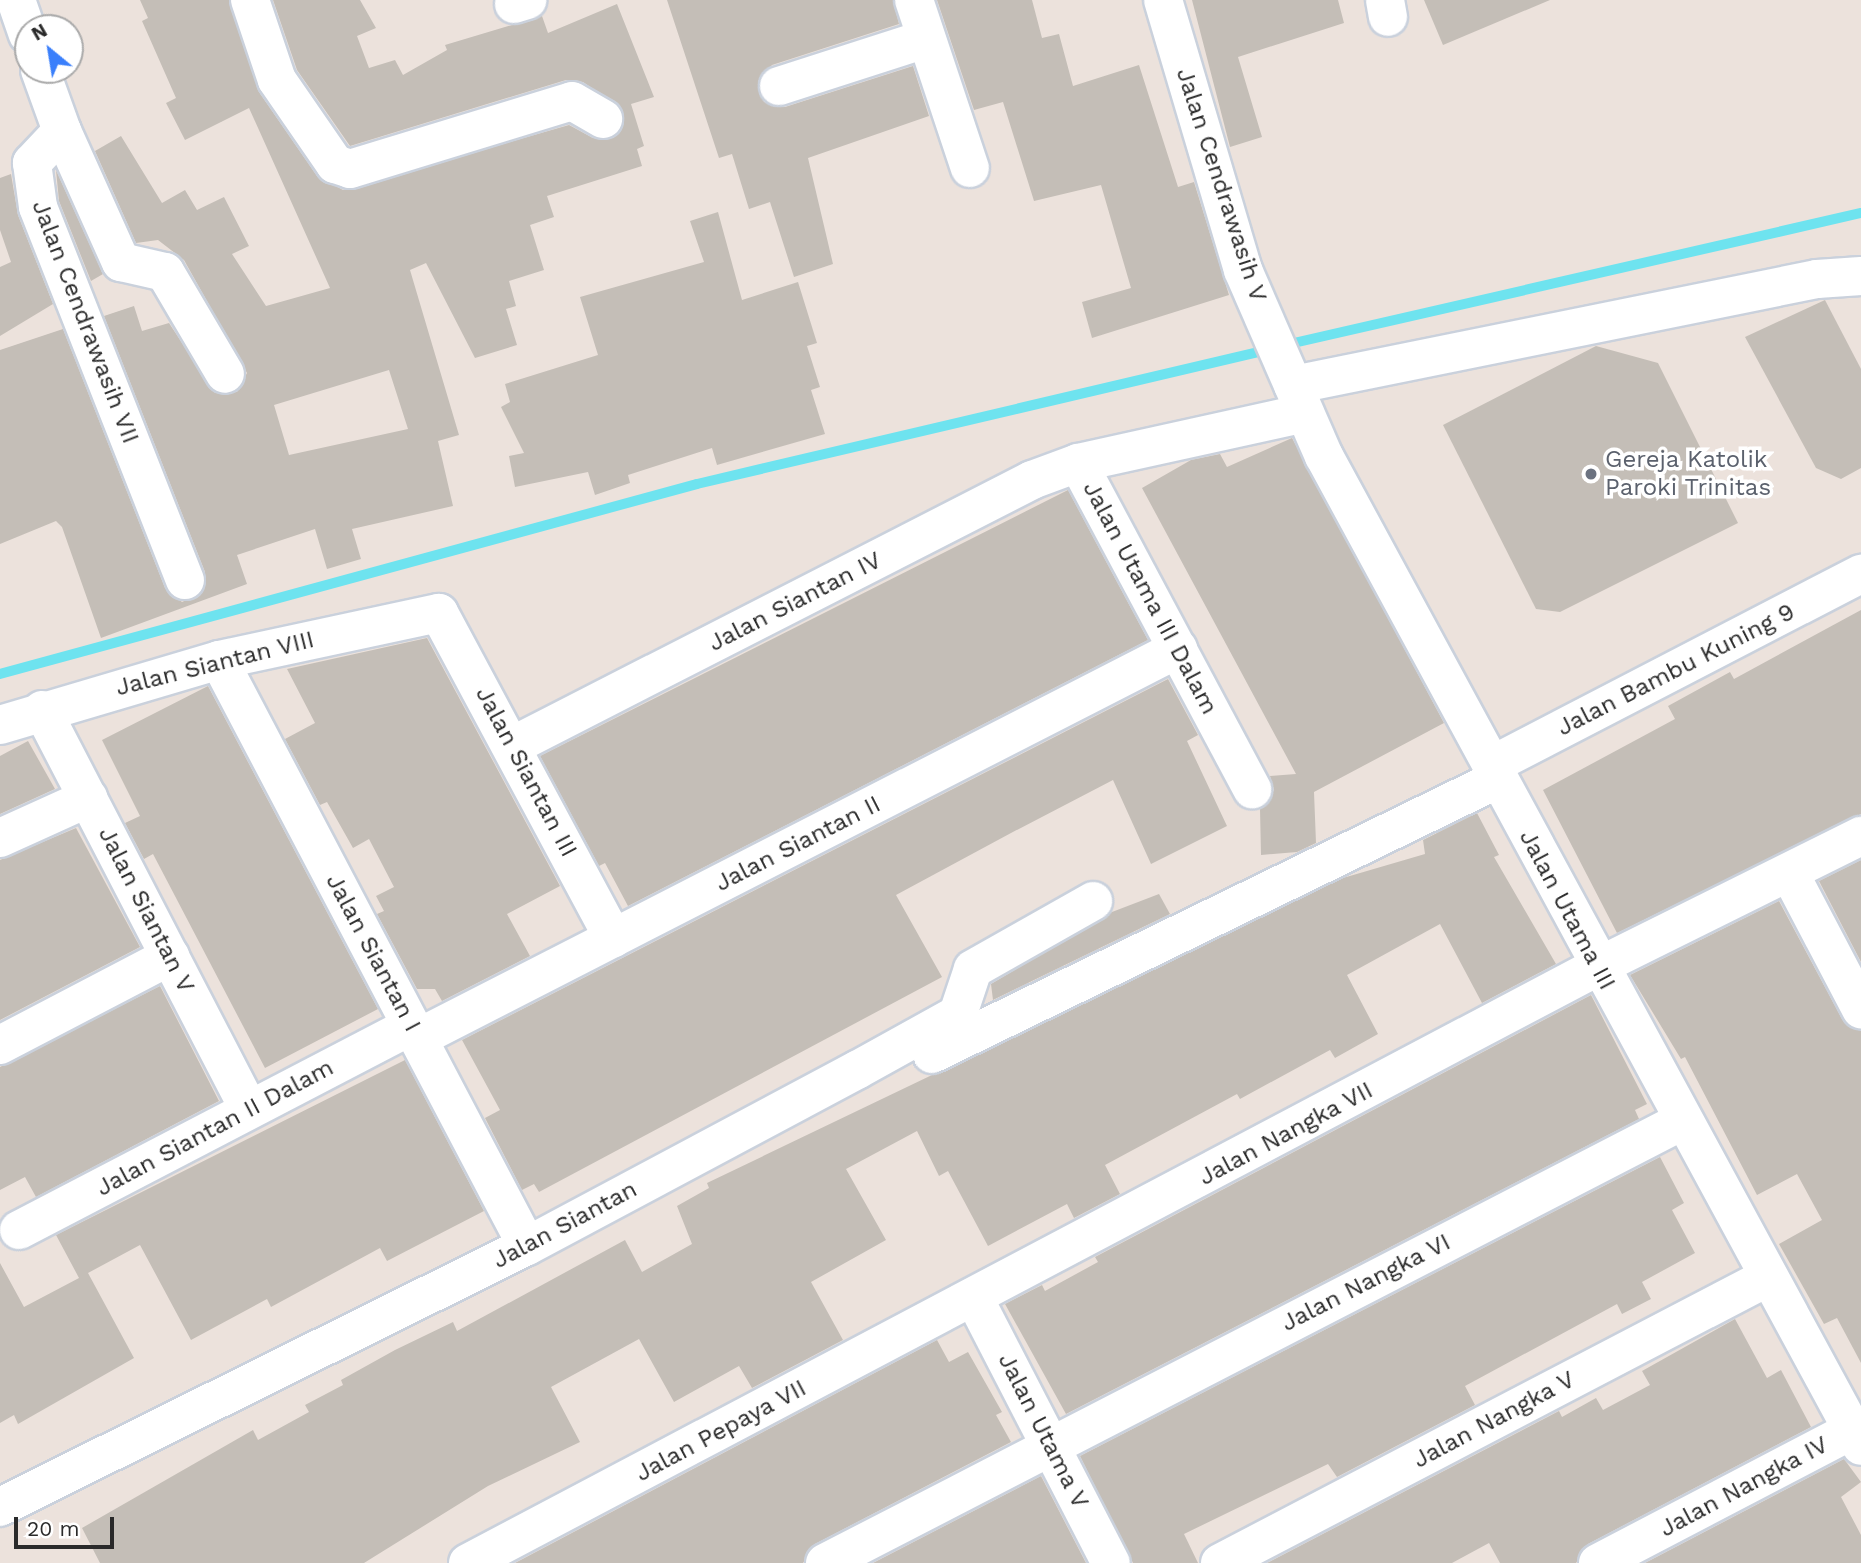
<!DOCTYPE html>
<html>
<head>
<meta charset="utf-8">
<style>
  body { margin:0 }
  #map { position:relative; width:1861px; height:1563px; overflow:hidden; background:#ece2dc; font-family:"Work Sans",sans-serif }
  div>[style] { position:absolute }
  .stream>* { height:10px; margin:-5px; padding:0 5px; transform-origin:5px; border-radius:5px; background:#6ee3ef }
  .building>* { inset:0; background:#c4beb7 }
  .roads { filter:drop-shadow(2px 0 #cad1dc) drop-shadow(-2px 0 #cad1dc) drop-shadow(0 2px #cad1dc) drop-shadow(0 -2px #cad1dc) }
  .minor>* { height:38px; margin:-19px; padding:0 19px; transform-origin:19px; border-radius:19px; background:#fff }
  .dots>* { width:19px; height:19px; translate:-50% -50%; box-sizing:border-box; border:4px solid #fff; border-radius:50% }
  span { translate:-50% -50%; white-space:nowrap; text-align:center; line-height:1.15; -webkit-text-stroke:7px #fff; paint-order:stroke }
  .street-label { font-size:24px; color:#2a2a2a }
  .worship-label { font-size:24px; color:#5b616d }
  .left { translate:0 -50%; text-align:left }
  .north { position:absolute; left:14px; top:14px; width:70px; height:70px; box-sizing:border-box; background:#fff; border:2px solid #aaa; border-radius:50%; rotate:330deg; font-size:19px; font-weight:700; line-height:28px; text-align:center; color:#2a2a2a }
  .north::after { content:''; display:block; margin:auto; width:24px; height:32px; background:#3a7ffb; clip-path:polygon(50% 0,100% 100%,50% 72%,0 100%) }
  .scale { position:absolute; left:14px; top:1517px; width:100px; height:32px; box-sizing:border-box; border:4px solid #2a2a2a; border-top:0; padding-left:9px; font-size:21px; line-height:24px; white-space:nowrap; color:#2a2a2a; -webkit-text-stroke:5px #fff; paint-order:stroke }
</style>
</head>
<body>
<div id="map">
  <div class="stream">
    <div style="left:1285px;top:345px;width:591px;rotate:-12.91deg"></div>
    <div style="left:0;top:674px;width:722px;rotate:-15.25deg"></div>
    <div style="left:697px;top:484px;width:586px;rotate:-13.23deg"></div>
  </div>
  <div class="building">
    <div style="clip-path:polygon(evenodd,140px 0,229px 0,259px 92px,317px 176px,343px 190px,569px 125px,593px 138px,613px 138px,622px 129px,622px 109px,583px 82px,566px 80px,350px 146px,297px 70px,273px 0,360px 0,376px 28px,357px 36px,369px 68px,395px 60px,403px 75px,447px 50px,445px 45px,542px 16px,548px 33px,617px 4px,654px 97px,631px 104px,644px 146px,637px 149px,642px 166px,547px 196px,554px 217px,530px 225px,544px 270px,509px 281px,516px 306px,506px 309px,517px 345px,475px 358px,426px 263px,410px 270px,459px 435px,438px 441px,453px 506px,352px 529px,361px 559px,327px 569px,315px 529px,237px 555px,247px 584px,101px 638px,62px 527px,56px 521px,0 544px,0 350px,63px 329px,165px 588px,182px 602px,202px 593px,205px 572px,104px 316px,134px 306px,142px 331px,169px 323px,215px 393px,237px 392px,247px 373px,184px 260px,158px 240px,136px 243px,95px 151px,121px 136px,162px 203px,185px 190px,197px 210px,224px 197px,249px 246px,232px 254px,266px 306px,330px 288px,249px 108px,185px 140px,166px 103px,176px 98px,142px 21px,148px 18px,140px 0,389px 370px,408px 429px,289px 455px,274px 405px,389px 370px)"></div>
    <div style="clip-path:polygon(667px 0,893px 0,899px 24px,772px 65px,758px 81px,764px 102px,785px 107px,913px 66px,929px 116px,808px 158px,833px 264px,794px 277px,770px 202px,749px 209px,732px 154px,719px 158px)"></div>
    <div style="clip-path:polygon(937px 0,1032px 0,1042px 38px,1059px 34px,1073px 86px,1139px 65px,1178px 187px,1194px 182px,1229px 295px,1092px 338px,1082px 302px,1131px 288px,1101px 185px,1034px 201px,1003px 102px,974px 110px)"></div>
    <div style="clip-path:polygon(1192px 0,1338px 0,1344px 23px,1238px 57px,1262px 137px,1230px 147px)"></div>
    <div style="clip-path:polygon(1424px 0,1550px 0,1443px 45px)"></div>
    <div style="clip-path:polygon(56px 170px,103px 274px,91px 281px,59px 201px)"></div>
    <div style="clip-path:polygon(11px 174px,18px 215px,53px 304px,0 336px,0 267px,11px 262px,0 230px,0 178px)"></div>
    <div style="clip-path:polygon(718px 212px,742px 300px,798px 282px,817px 343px,807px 346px,820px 387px,811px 390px,825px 434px,717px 465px,712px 448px,628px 475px,630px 483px,595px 495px,588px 472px,515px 487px,509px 456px,524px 453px,501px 407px,510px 402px,505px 384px,598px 355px,580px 297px,704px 262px,690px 221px)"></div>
    <div style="clip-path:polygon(1825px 300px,1861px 369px,1861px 468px,1841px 479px,1816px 468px,1745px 337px)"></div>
    <div style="clip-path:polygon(1596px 346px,1658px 363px,1738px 523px,1560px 612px,1536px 609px,1443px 425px)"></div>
    <div style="clip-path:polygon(1292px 438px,1444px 723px,1314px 792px,1316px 843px,1297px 852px,1261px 855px,1260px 809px,1274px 790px,1270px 776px,1296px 774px,1142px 488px,1191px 460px,1220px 454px,1227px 467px)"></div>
    <div style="clip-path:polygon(1068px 490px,1148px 640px,628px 906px,605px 863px,599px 866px,540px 756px)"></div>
    <div style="clip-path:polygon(1861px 610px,1861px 814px,1617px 933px,1543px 790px,1675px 719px,1668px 706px,1730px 672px,1734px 679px)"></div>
    <div style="clip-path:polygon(427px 638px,560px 886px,507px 914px,530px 956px,442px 1001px,435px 989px,417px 989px,377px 914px,384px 911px,376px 896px,394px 887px,369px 839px,353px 848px,327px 802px,320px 805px,285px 739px,315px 723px,287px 669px)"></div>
    <div style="clip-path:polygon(1168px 679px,1198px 735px,1187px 741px,1227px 826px,1151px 864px,1113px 780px,1011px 833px,896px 895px,942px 977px,539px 1192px,534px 1184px,522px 1190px,485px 1118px,500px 1110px,462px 1040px)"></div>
    <div style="clip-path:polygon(208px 686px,378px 1009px,265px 1068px,153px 854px,144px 859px,125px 823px,140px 816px,102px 740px)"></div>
    <div style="clip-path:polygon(28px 741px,55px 789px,0 814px,0 756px)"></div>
    <div style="clip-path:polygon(1477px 813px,1499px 855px,1494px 857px,1556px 964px,1482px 1003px,1440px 924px,1347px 975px,1378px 1034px,1335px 1058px,1330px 1050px,1240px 1099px,1237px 1094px,1105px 1165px,1120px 1194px,1074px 1218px,1067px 1204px,988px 1246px,948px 1171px,939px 1176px,917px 1131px,846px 1169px,886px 1240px,811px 1282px,843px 1340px,752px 1388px,739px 1366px,674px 1402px,639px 1339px,551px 1387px,580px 1442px,488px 1486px,364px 1563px,100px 1563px,82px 1528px,253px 1430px,258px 1440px,309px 1412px,305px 1405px,343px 1385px,341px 1380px,395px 1350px,453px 1322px,457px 1331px,625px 1240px,642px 1272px,692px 1244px,677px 1206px,709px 1188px,707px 1183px,1343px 878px,1425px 854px,1423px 840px)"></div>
    <div style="clip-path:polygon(76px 828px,140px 947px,0 1020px,0 860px)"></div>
    <div style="clip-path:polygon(1861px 860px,1861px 962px,1819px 881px)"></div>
    <div style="clip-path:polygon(1159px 894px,1170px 914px,993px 1000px,991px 984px,1112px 912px)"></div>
    <div style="clip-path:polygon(1779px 901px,1842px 1019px,1861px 1031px,1861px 1363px,1837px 1318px,1824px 1324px,1779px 1244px,1822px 1220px,1797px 1174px,1757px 1195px,1685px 1057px,1681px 1059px,1630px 975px)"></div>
    <div style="clip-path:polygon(160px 986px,219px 1101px,36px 1197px,25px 1177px,0 1190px,0 1067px)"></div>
    <div style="clip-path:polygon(1591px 995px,1647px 1104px,1635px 1110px,1639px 1119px,1066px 1414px,1005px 1304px,1042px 1285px,1045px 1291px,1098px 1262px,1095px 1257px)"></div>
    <div style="clip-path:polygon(405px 1060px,484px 1211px,387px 1261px,380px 1248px,271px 1307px,267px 1299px,191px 1340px,140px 1245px,88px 1273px,134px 1358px,18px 1424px,14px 1415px,0 1423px,0 1263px,24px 1307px,79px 1278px,56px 1235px)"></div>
    <div style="clip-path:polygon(1660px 1157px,1684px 1203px,1672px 1210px,1695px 1253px,1642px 1282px,1651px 1299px,1622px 1314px,1617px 1304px,1465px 1386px,1475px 1405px,1337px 1477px,1328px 1464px,1184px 1534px,1198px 1563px,1133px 1563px,1080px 1456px)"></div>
    <div style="clip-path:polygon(1735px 1319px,1767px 1378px,1781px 1370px,1811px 1427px,1588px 1544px,1576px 1563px,1500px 1563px,1489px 1543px,1452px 1563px,1267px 1563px,1559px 1411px,1562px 1417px,1596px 1398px,1603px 1410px,1650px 1385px,1642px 1371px)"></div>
    <div style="clip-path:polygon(937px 1340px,949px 1362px,968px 1352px,1002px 1412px,996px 1415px,1011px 1442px,815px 1544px,803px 1563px,515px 1563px)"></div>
    <div style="clip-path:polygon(1844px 1459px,1861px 1482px,1841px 1497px,1861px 1535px,1861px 1563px,1645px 1563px)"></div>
    <div style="clip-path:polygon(1041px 1476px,1086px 1563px,873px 1563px)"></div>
  </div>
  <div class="roads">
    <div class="minor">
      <div style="left:16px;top:0;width:36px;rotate:71deg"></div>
      <div style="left:250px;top:0;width:84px;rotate:71.4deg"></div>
      <div style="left:277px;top:80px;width:102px;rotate:55.4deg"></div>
      <div style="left:335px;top:164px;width:16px;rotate:18deg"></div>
      <div style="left:350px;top:169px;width:232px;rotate:-17deg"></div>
      <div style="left:572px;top:101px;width:36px;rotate:30deg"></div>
      <div style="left:914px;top:0;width:177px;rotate:71.6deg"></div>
      <div style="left:1163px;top:0;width:282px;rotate:73.5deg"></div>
      <div style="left:1243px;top:270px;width:203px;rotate:66.5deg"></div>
      <div style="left:1324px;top:456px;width:1126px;rotate:61.52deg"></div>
      <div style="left:1385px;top:0;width:17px;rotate:80deg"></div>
      <div style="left:514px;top:4px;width:14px;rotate:-17deg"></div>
      <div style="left:40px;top:70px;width:65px;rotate:70.2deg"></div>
      <div style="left:62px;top:131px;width:44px;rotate:133.2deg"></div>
      <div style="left:32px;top:163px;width:44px;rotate:82.2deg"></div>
      <div style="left:38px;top:207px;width:401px;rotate:68.5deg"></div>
      <div style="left:779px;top:86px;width:153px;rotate:-17.8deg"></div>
      <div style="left:62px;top:131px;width:144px;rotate:65.8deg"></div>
      <div style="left:121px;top:262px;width:45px;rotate:12.8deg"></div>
      <div style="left:165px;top:272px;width:118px;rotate:59.5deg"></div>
      <div style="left:1293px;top:385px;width:535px;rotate:-11.44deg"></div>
      <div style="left:1817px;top:279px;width:44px;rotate:-3.9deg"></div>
      <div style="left:1078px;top:463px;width:370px;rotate:61.9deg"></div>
      <div style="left:219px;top:660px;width:662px;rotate:62.27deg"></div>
      <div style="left:42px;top:710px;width:450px;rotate:62.6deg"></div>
      <div style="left:0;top:725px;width:228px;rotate:-16.5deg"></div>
      <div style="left:219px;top:660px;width:225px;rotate:-12.1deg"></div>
      <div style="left:439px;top:613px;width:369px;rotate:61.8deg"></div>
      <div style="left:514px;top:745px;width:582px;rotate:-27.09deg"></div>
      <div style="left:1032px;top:480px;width:49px;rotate:-20.3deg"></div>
      <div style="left:1078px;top:463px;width:232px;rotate:-12.4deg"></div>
      <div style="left:1492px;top:765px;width:416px;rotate:-27.4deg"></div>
      <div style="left:0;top:838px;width:97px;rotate:-24.4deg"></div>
      <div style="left:1790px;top:874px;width:153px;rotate:62.3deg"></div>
      <div style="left:418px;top:1038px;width:854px;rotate:-27.11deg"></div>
      <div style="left:0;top:1045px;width:192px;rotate:-27.6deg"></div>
      <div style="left:932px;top:1054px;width:629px;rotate:-25.91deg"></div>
      <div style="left:19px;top:1230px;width:442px;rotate:-27.5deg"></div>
      <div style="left:974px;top:1298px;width:298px;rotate:62.7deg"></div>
      <div style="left:0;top:1507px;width:588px;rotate:-26.35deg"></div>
      <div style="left:527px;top:1246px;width:374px;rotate:-28.1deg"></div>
      <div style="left:857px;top:1070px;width:115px;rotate:-29deg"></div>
      <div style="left:958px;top:1014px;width:47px;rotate:-71.6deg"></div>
      <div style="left:973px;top:969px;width:138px;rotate:-29.5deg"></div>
      <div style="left:468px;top:1563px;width:1277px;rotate:-27.83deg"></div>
      <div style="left:1597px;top:967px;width:295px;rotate:-26.4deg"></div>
      <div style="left:825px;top:1563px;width:964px;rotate:-27.28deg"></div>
      <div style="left:1220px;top:1563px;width:618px;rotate:-27.56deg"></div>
      <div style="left:1598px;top:1563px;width:287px;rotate:-27.6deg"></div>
    </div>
  </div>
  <div class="dots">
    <div style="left:1591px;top:474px;background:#6b7280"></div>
  </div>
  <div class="street-label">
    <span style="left:1221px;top:185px;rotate:72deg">Jalan Cendrawasih V</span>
    <span style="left:85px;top:322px;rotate:69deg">Jalan Cendrawasih VII</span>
    <span style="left:1150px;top:598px;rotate:62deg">Jalan Utama III Dalam</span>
    <span style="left:795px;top:602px;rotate:-27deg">Jalan Siantan IV</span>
    <span style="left:215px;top:664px;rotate:-14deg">Jalan Siantan VIII</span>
    <span style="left:1676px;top:670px;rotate:-27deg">Jalan Bambu Kuning 9</span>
    <span style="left:526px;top:772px;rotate:62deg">Jalan Siantan III</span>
    <span style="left:798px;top:844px;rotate:-27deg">Jalan Siantan II</span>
    <span style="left:146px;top:910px;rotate:63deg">Jalan Siantan V</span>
    <span style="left:1567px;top:910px;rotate:62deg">Jalan Utama III</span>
    <span style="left:373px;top:953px;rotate:62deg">Jalan Siantan I</span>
    <span style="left:215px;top:1128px;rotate:-28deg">Jalan Siantan II Dalam</span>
    <span style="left:1286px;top:1134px;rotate:-28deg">Jalan Nangka VII</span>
    <span style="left:565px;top:1225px;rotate:-28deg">Jalan Siantan</span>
    <span style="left:1366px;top:1283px;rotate:-27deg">Jalan Nangka VI</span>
    <span style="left:1494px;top:1420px;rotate:-28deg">Jalan Nangka V</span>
    <span style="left:721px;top:1431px;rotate:-28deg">Jalan Pepaya VII</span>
    <span style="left:1043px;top:1431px;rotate:63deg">Jalan Utama V</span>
    <span style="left:1744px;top:1487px;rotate:-28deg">Jalan Nangka IV</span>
  </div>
  <div class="worship-label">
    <span class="left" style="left:1605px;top:474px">Gereja Katolik<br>Paroki Trinitas</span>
  </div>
  <div class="north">N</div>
  <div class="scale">20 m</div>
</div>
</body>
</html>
